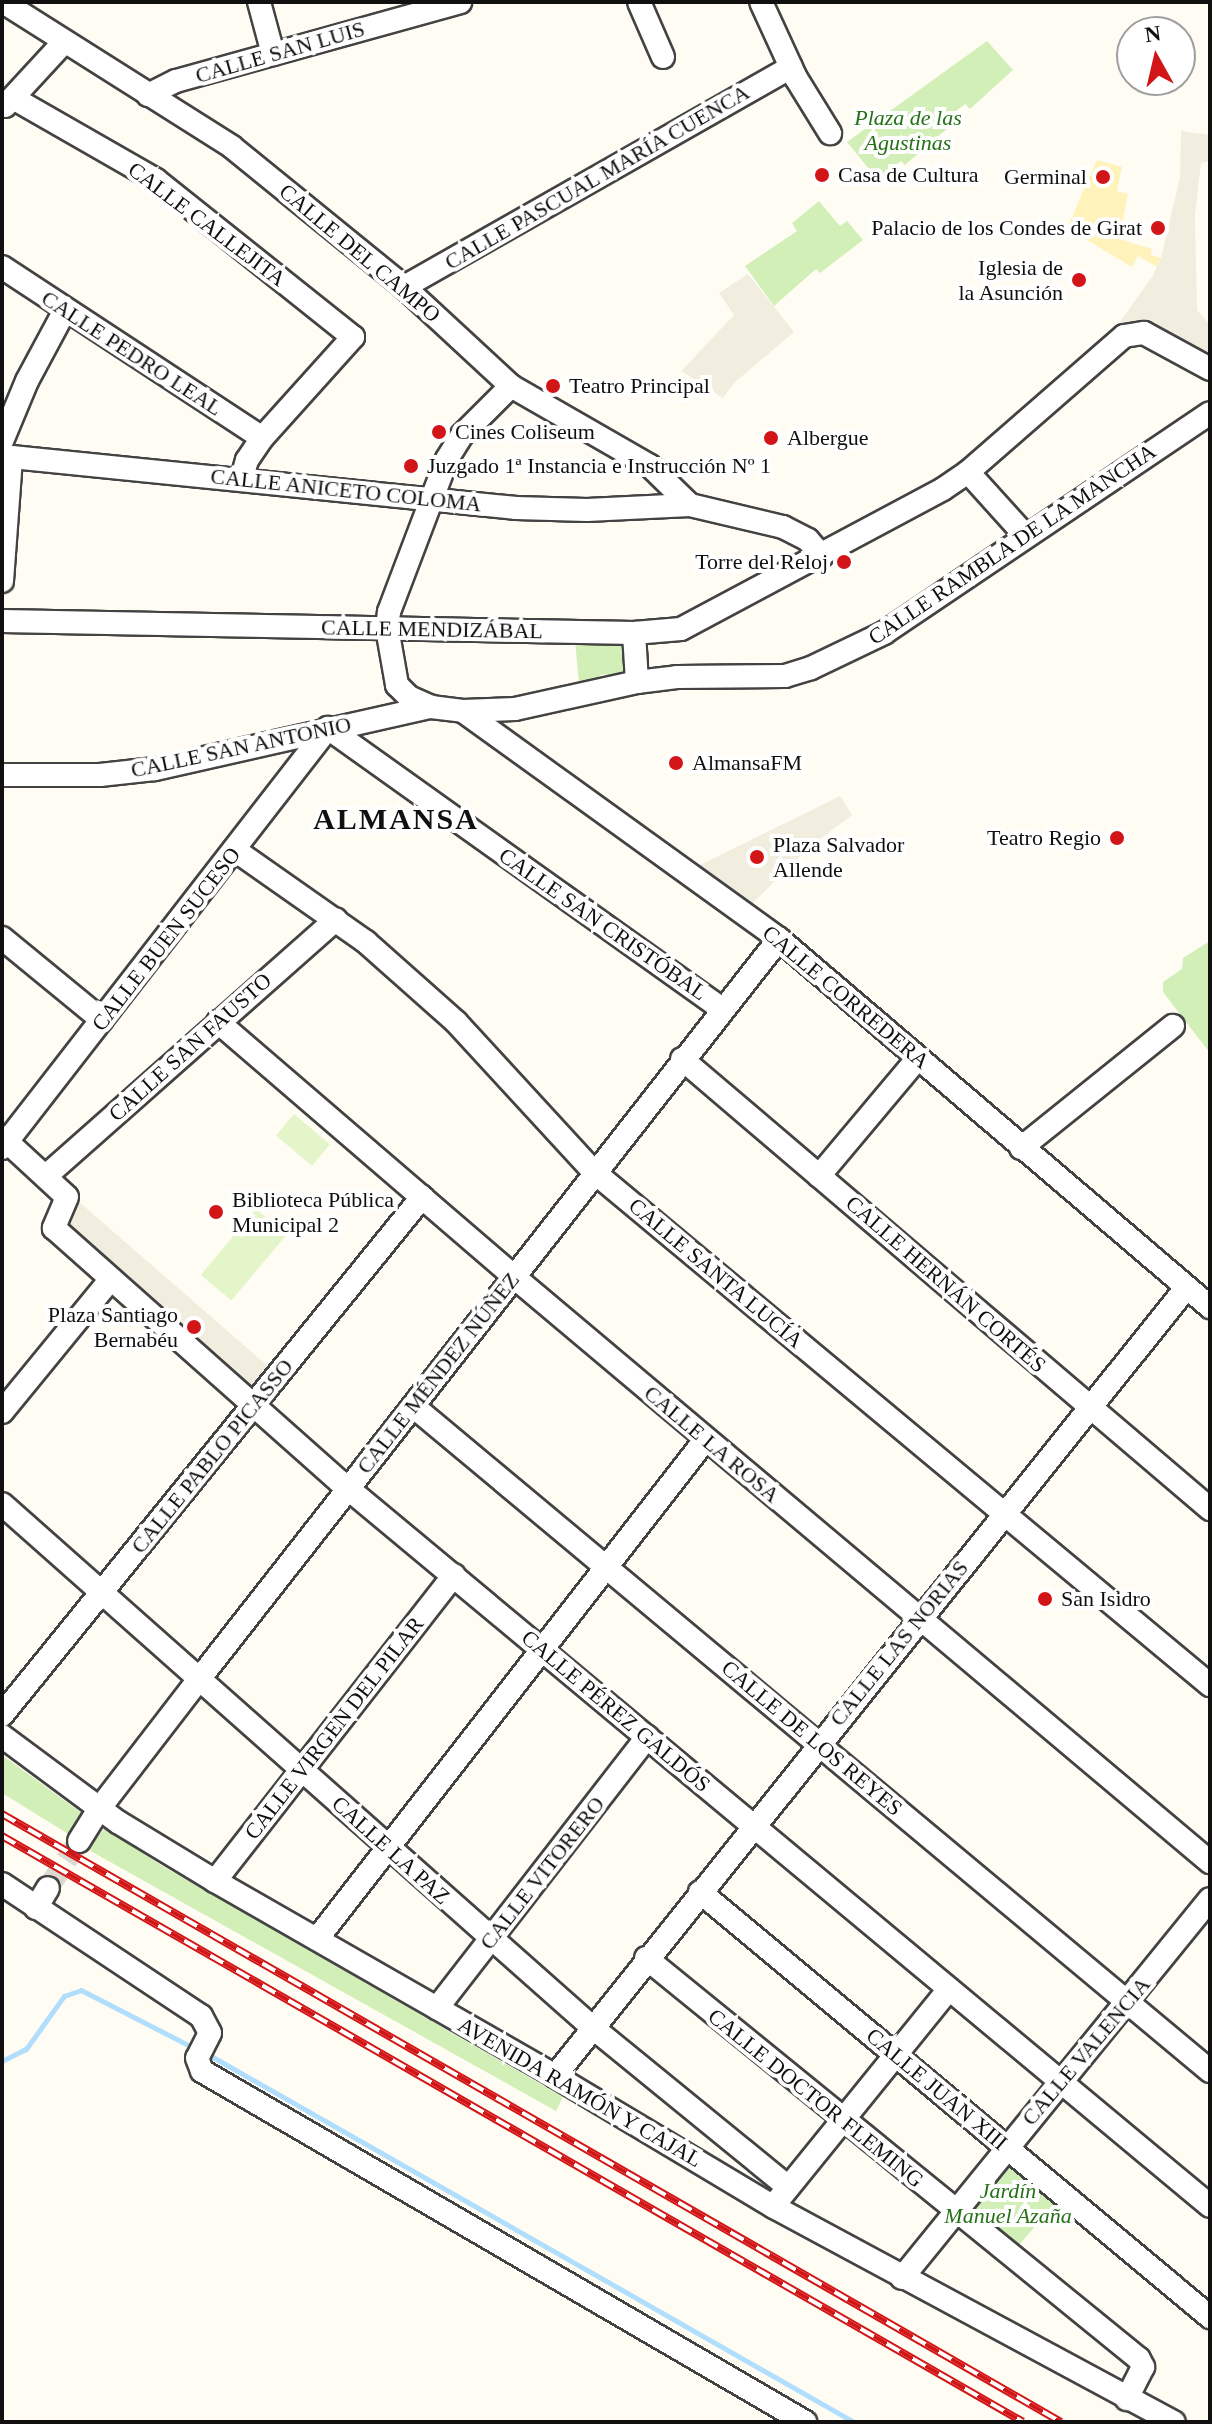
<!DOCTYPE html>
<html>
<head>
<meta charset="utf-8">
<style>
  body { margin:0 }
  #map { position:relative; width:1212px; height:2424px; overflow:hidden; background:#fffdf3; font-family:Georgia,serif }
  div>[style] { position:absolute }
  .green>* { inset:0; background:#d2efb7; transform-origin:0 0 }
  .sand>* { inset:0; background:#fff3bb }
  .pitch>* { inset:0; background:#e5f5ca; transform-origin:0 0 }
  .plaza>* { inset:0; background:#f2eedf; transform-origin:0 0 }
  .stream>* { height:5px; margin:-2.5px; padding:0 2.5px; transform-origin:2.5px; border-radius:2.5px; background:#b1defd }
  .minor-tunnel>* { height:22px; margin-top:-11px; transform-origin:0; background:repeating-linear-gradient(90deg,#dbd9d1 0 22px,transparent 0 33px) }
  .roads { filter:drop-shadow(2px 0 #434343) drop-shadow(-2px 0 #434343) drop-shadow(0 2px #434343) drop-shadow(0 -2px #434343) }
  .minor>* { height:22px; margin:-11px; padding:0 11px; transform-origin:11px; border-radius:11px; background:#fff }
  .rail>* { height:8px; margin-top:-4px; transform-origin:0; background:repeating-linear-gradient(90deg,#fff 0 15px,#d21618 0 30px); box-sizing:border-box; border-block:2px solid #d21618 }
  .dots>* { width:22px; height:22px; translate:-50% -50%; box-sizing:border-box; border:4px solid #fff; border-radius:50% }
  span { translate:-50% -50%; white-space:nowrap; text-align:center; line-height:1.15; -webkit-text-stroke:8px #fff; paint-order:stroke }
  .street-label { font-size:22px; color:#101010 }
  .park-label { font-size:22px; color:#267117; font-style:italic }
  .poi-label { font-size:22px; color:#101010 }
  .left { translate:0 -50%; text-align:left }
  .right { translate:-100% -50%; text-align:right }
  .district-label { font-size:30px; color:#101010; font-weight:700; letter-spacing:2px }
  .frame { position:absolute; inset:0; border:4px solid #101010; pointer-events:none }
  .north { position:absolute; left:1116px; top:16px; width:80px; height:80px; box-sizing:border-box; background:#fff; border:2px solid #9f9f9f; border-radius:50%; rotate:352deg; font-size:22px; font-weight:700; line-height:32px; text-align:center; color:#101010 }
  .north::after { content:''; display:block; margin:auto; width:28px; height:36px; background:#d21618; clip-path:polygon(50% 0,100% 100%,50% 72%,0 100%) }
</style>
</head>
<body>
<div id="map">
  <div class="green">
    <div style="clip-path:polygon(987px 41px,1013px 70px,970px 109px,965px 104px,952px 114px,957px 120px,905px 165px,901px 161px,877px 179px,847px 142px)"></div>
    <div style="clip-path:polygon(819px 201px,840px 226px,847px 221px,863px 240px,820px 273px,816px 269px,774px 306px,745px 266px,797px 231px,792px 223px)"></div>
    <div style="clip-path:polygon(575px 640px,628px 641px,630px 674px,607px 678px,606px 674px,600px 675px,600px 680px,579px 683px)"></div>
    <div style="clip-path:polygon(1210px 941px,1210px 1053px,1163px 992px,1163px 982px,1182px 969px,1183px 958px)"></div>
    <div style="clip-path:polygon(2px 1755px,83px 1814px,70px 1835px,2px 1793px)"></div>
    <div style="clip-path:polygon(105px 1828px,159px 1864px,563px 2097px,556px 2111px,87px 1849px)"></div>
    <div style="left:1007px;top:2146px;width:74px;height:85px;rotate:41deg"></div>
  </div>
  <div class="sand">
    <div style="clip-path:polygon(1097px 160px,1122px 167px,1117px 191px,1128px 194px,1119px 239px,1152px 249px,1151px 255px,1161px 258px,1157px 267px,1138px 256px,1132px 267px,1067px 228px)"></div>
  </div>
  <div class="pitch">
    <div style="left:294px;top:1114px;width:47px;height:28px;rotate:40deg"></div>
    <div style="left:256px;top:1209px;width:40px;height:86px;rotate:40deg"></div>
  </div>
  <div class="plaza">
    <div style="clip-path:polygon(1181px 131px,1210px 135px,1210px 161px,1201px 163px,1195px 215px,1197px 310px,1210px 325px,1210px 369px,1117px 326px,1152px 277px,1161px 258px,1180px 177px)"></div>
    <div style="clip-path:polygon(748px 274px,794px 332px,734px 383px,723px 398px,681px 371px,734px 315px,719px 293px)"></div>
    <div style="clip-path:polygon(840px 796px,852px 815px,807px 849px,744px 912px,686px 872px)"></div>
    <div style="left:70px;top:1194px;width:276px;height:38px;rotate:41deg"></div>
  </div>
  <div class="stream">
    <div style="left:211px;top:2056px;width:740px;rotate:29.65deg"></div>
    <div style="left:2px;top:2061px;width:27px;rotate:-27deg"></div>
    <div style="left:26px;top:2049px;width:65px;rotate:-54.4deg"></div>
    <div style="left:64px;top:1996px;width:18px;rotate:-19deg"></div>
    <div style="left:81px;top:1990px;width:125px;rotate:27.2deg"></div>
  </div>
  <div class="minor-tunnel">
    <div style="left:48px;top:1888px;width:56px;rotate:-56.6deg"></div>
  </div>
  <div class="roads">
    <div class="minor">
      <div style="left:3px;top:2px;width:271px;rotate:32.3deg"></div>
      <div style="left:232px;top:147px;width:222px;rotate:39.1deg"></div>
      <div style="left:404px;top:287px;width:146px;rotate:42.8deg"></div>
      <div style="left:511px;top:386px;width:160px;rotate:29.9deg"></div>
      <div style="left:650px;top:466px;width:56px;rotate:44.3deg"></div>
      <div style="left:259px;top:2px;width:54px;rotate:74.9deg"></div>
      <div style="left:639px;top:2px;width:60px;rotate:66.4deg"></div>
      <div style="left:761px;top:2px;width:84px;rotate:65.3deg"></div>
      <div style="left:796px;top:78px;width:65px;rotate:58.3deg"></div>
      <div style="left:148px;top:95px;width:31px;rotate:-27deg"></div>
      <div style="left:176px;top:81px;width:295px;rotate:-15.5deg"></div>
      <div style="left:13px;top:98px;width:165px;rotate:29.8deg"></div>
      <div style="left:156px;top:180px;width:252px;rotate:38.6deg"></div>
      <div style="left:353px;top:337px;width:136px;rotate:132deg"></div>
      <div style="left:262px;top:438px;width:27px;rotate:124deg"></div>
      <div style="left:247px;top:460px;width:19px;rotate:106deg"></div>
      <div style="left:5px;top:106px;width:87px;rotate:-47.3deg"></div>
      <div style="left:2px;top:267px;width:311px;rotate:33.3deg"></div>
      <div style="left:404px;top:287px;width:445px;rotate:-29.6deg"></div>
      <div style="left:511px;top:386px;width:69px;rotate:135deg"></div>
      <div style="left:462px;top:435px;width:28px;rotate:122deg"></div>
      <div style="left:447px;top:459px;width:164px;rotate:110.8deg"></div>
      <div style="left:389px;top:612px;width:16px;rotate:97deg"></div>
      <div style="left:387px;top:628px;width:58px;rotate:80deg"></div>
      <div style="left:397px;top:685px;width:17px;rotate:45deg"></div>
      <div style="left:409px;top:697px;width:24px;rotate:24deg"></div>
      <div style="left:431px;top:707px;width:32px;rotate:7deg"></div>
      <div style="left:463px;top:711px;width:52px;rotate:-2.2deg"></div>
      <div style="left:515px;top:709px;width:125px;rotate:-12.5deg"></div>
      <div style="left:637px;top:682px;width:40px;rotate:-7.1deg"></div>
      <div style="left:677px;top:677px;width:108px;rotate:-0.5deg"></div>
      <div style="left:785px;top:676px;width:27px;rotate:-17deg"></div>
      <div style="left:811px;top:668px;width:81px;rotate:-25.6deg"></div>
      <div style="left:884px;top:633px;width:393px;rotate:-34deg"></div>
      <div style="left:2px;top:441px;width:65px;rotate:-67.4deg"></div>
      <div style="left:27px;top:381px;width:81px;rotate:-61.8deg"></div>
      <div style="left:2px;top:456px;width:517px;rotate:5.78deg"></div>
      <div style="left:516px;top:508px;width:71px;rotate:1.6deg"></div>
      <div style="left:587px;top:510px;width:103px;rotate:-2.8deg"></div>
      <div style="left:690px;top:505px;width:96px;rotate:13.3deg"></div>
      <div style="left:783px;top:527px;width:28px;rotate:27deg"></div>
      <div style="left:808px;top:540px;width:21px;rotate:49deg"></div>
      <div style="left:968px;top:472px;width:85px;rotate:47.9deg"></div>
      <div style="left:2px;top:581px;width:124px;rotate:-85.8deg"></div>
      <div style="left:2px;top:621px;width:632px;rotate:1.09deg"></div>
      <div style="left:634px;top:633px;width:47px;rotate:-4.9deg"></div>
      <div style="left:681px;top:629px;width:297px;rotate:-28.1deg"></div>
      <div style="left:943px;top:489px;width:30px;rotate:-34deg"></div>
      <div style="left:968px;top:472px;width:207px;rotate:-41.1deg"></div>
      <div style="left:1124px;top:336px;width:20px;rotate:-9deg"></div>
      <div style="left:1144px;top:333px;width:75px;rotate:28.6deg"></div>
      <div style="left:634px;top:633px;width:49px;rotate:86.5deg"></div>
      <div style="left:463px;top:711px;width:390px;rotate:35.8deg"></div>
      <div style="left:779px;top:939px;width:567px;rotate:40.49deg"></div>
      <div style="left:328px;top:728px;width:484px;rotate:35.5deg"></div>
      <div style="left:2px;top:775px;width:98px"></div>
      <div style="left:100px;top:775px;width:55px;rotate:-6.2deg"></div>
      <div style="left:155px;top:769px;width:283px;rotate:-12.7deg"></div>
      <div style="left:235px;top:850px;width:160px;rotate:35.1deg"></div>
      <div style="left:366px;top:942px;width:120px;rotate:41.6deg"></div>
      <div style="left:456px;top:1022px;width:204px;rotate:47.4deg"></div>
      <div style="left:594px;top:1172px;width:802px;rotate:39.79deg"></div>
      <div style="left:2px;top:938px;width:129px;rotate:39.4deg"></div>
      <div style="left:218px;top:1022px;width:389px;rotate:40.7deg"></div>
      <div style="left:513px;top:1276px;width:911px;rotate:40.06deg"></div>
      <div style="left:682px;top:1059px;width:694px;rotate:40.44deg"></div>
      <div style="left:2px;top:1137px;width:88px;rotate:42.7deg"></div>
      <div style="left:67px;top:1197px;width:34px;rotate:113deg"></div>
      <div style="left:54px;top:1228px;width:381px;rotate:41.6deg"></div>
      <div style="left:339px;top:1481px;width:1133px;rotate:39.77deg"></div>
      <div style="left:2px;top:1148px;width:532px;rotate:-52.18deg"></div>
      <div style="left:1021px;top:1148px;width:195px;rotate:-38.8deg"></div>
      <div style="left:46px;top:1176px;width:387px;rotate:-41.5deg"></div>
      <div style="left:819px;top:1176px;width:154px;rotate:-50deg"></div>
      <div style="left:413px;top:1406px;width:1038px;rotate:39.84deg"></div>
      <div style="left:2px;top:1412px;width:172px;rotate:-50.7deg"></div>
      <div style="left:2px;top:1504px;width:788px;rotate:41.56deg"></div>
      <div style="left:592px;top:2027px;width:253px;rotate:39.2deg"></div>
      <div style="left:2px;top:1715px;width:667px;rotate:-50.96deg"></div>
      <div style="left:2px;top:1736px;width:144px;rotate:36.6deg"></div>
      <div style="left:118px;top:1822px;width:114px;rotate:31.3deg"></div>
      <div style="left:215px;top:1881px;width:392px;rotate:29.8deg"></div>
      <div style="left:555px;top:2076px;width:255px;rotate:30.9deg"></div>
      <div style="left:774px;top:2207px;width:454px;rotate:28.3deg"></div>
      <div style="left:79px;top:1841px;width:38px;rotate:-58deg"></div>
      <div style="left:99px;top:1809px;width:165px;rotate:-52.4deg"></div>
      <div style="left:200px;top:1678px;width:939px;rotate:-51.92deg"></div>
      <div style="left:215px;top:1881px;width:388px;rotate:-52deg"></div>
      <div style="left:2px;top:1884px;width:239px;rotate:33.6deg"></div>
      <div style="left:201px;top:2016px;width:19px;rotate:62deg"></div>
      <div style="left:210px;top:2033px;width:28px;rotate:117deg"></div>
      <div style="left:197px;top:2058px;width:14px;rotate:69deg"></div>
      <div style="left:202px;top:2071px;width:698px;rotate:30.2deg"></div>
      <div style="left:700px;top:1892px;width:664px;rotate:39.81deg"></div>
      <div style="left:36px;top:1908px;width:23px;rotate:-59deg"></div>
      <div style="left:317px;top:1939px;width:633px;rotate:-52.12deg"></div>
      <div style="left:646px;top:1958px;width:635px;rotate:39.12deg"></div>
      <div style="left:1139px;top:2359px;width:9px;rotate:63deg"></div>
      <div style="left:1143px;top:2367px;width:36px;rotate:117deg"></div>
      <div style="left:437px;top:2008px;width:343px;rotate:-52.2deg"></div>
      <div style="left:555px;top:2076px;width:1010px;rotate:-51.31deg"></div>
      <div style="left:779px;top:2199px;width:270px;rotate:-51deg"></div>
      <div style="left:902px;top:2278px;width:488px;rotate:-50.9deg"></div>
    </div>
  </div>
  <div class="rail">
    <div style="left:2px;top:1814px;width:1221px;rotate:29.86deg"></div>
    <div style="left:2px;top:1836px;width:1177px;rotate:29.85deg"></div>
  </div>
  <div class="dots">
    <div style="left:822px;top:175px;background:#d21618"></div>
    <div style="left:1103px;top:177px;background:#d21618"></div>
    <div style="left:1158px;top:228px;background:#d21618"></div>
    <div style="left:1079px;top:280px;background:#d21618"></div>
    <div style="left:553px;top:386px;background:#d21618"></div>
    <div style="left:439px;top:432px;background:#d21618"></div>
    <div style="left:771px;top:438px;background:#d21618"></div>
    <div style="left:411px;top:466px;background:#d21618"></div>
    <div style="left:844px;top:562px;background:#d21618"></div>
    <div style="left:676px;top:763px;background:#d21618"></div>
    <div style="left:1117px;top:838px;background:#d21618"></div>
    <div style="left:757px;top:857px;background:#d21618"></div>
    <div style="left:216px;top:1212px;background:#d21618"></div>
    <div style="left:194px;top:1327px;background:#d21618"></div>
    <div style="left:1045px;top:1599px;background:#d21618"></div>
  </div>
  <div class="street-label">
    <span style="left:280px;top:52px;rotate:-16deg">CALLE SAN LUIS</span>
    <span style="left:597px;top:177px;rotate:-30deg">CALLE PASCUAL MARÍA CUENCA</span>
    <span style="left:207px;top:224px;rotate:37deg">CALLE CALLEJITA</span>
    <span style="left:360px;top:253px;rotate:40deg">CALLE DEL CAMPO</span>
    <span style="left:132px;top:353px;rotate:33deg">CALLE PEDRO LEAL</span>
    <span style="left:346px;top:490px;rotate:6deg">CALLE ANICETO COLOMA</span>
    <span style="left:1012px;top:544px;rotate:-34deg">CALLE RAMBLA DE LA MANCHA</span>
    <span style="left:432px;top:629px;rotate:1deg">CALLE MENDIZÁBAL</span>
    <span style="left:241px;top:747px;rotate:-12deg">CALLE SAN ANTONIO</span>
    <span style="left:603px;top:924px;rotate:35deg">CALLE SAN CRISTÓBAL</span>
    <span style="left:166px;top:939px;rotate:-52deg">CALLE BUEN SUCESO</span>
    <span style="left:846px;top:997px;rotate:40deg">CALLE CORREDERA</span>
    <span style="left:190px;top:1047px;rotate:-42deg">CALLE SAN FAUSTO</span>
    <span style="left:716px;top:1273px;rotate:40deg">CALLE SANTA LUCÍA</span>
    <span style="left:946px;top:1284px;rotate:41deg">CALLE HERNÁN CORTÉS</span>
    <span style="left:438px;top:1373px;rotate:-52deg">CALLE MÉNDEZ NÚÑEZ</span>
    <span style="left:712px;top:1444px;rotate:40deg">CALLE LA ROSA</span>
    <span style="left:212px;top:1456px;rotate:-51deg">CALLE PABLO PICASSO</span>
    <span style="left:899px;top:1643px;rotate:-51deg">CALLE LAS NORIAS</span>
    <span style="left:616px;top:1711px;rotate:40deg">CALLE PÉREZ GALDÓS</span>
    <span style="left:334px;top:1728px;rotate:-52deg">CALLE VIRGEN DEL PILAR</span>
    <span style="left:812px;top:1738px;rotate:40deg">CALLE DE LOS REYES</span>
    <span style="left:391px;top:1850px;rotate:42deg">CALLE LA PAZ</span>
    <span style="left:542px;top:1873px;rotate:-52deg">CALLE VITORERO</span>
    <span style="left:1086px;top:2051px;rotate:-50deg">CALLE VALENCIA</span>
    <span style="left:937px;top:2089px;rotate:40deg">CALLE JUAN XIII</span>
    <span style="left:580px;top:2092px;rotate:30deg">AVENIDA RAMÓN Y CAJAL</span>
    <span style="left:816px;top:2098px;rotate:39deg">CALLE DOCTOR FLEMING</span>
  </div>
  <div class="park-label">
    <span style="left:908px;top:130px">Plaza de las<br>Agustinas</span>
    <span style="left:1008px;top:2203px">Jardín<br>Manuel Azaña</span>
  </div>
  <div class="poi-label">
    <span class="left" style="left:838px;top:175px">Casa de Cultura</span>
    <span class="right" style="left:1087px;top:177px">Germinal</span>
    <span class="right" style="left:1142px;top:228px">Palacio de los Condes de Girat</span>
    <span class="right" style="left:1063px;top:280px">Iglesia de<br>la Asunción</span>
    <span class="left" style="left:569px;top:386px">Teatro Principal</span>
    <span class="left" style="left:455px;top:432px">Cines Coliseum</span>
    <span class="left" style="left:787px;top:438px">Albergue</span>
    <span class="left" style="left:427px;top:466px">Juzgado 1ª Instancia e Instrucción Nº 1</span>
    <span class="right" style="left:828px;top:562px">Torre del Reloj</span>
    <span class="left" style="left:692px;top:763px">AlmansaFM</span>
    <span class="right" style="left:1101px;top:838px">Teatro Regio</span>
    <span class="left" style="left:773px;top:857px">Plaza Salvador<br>Allende</span>
    <span class="left" style="left:232px;top:1212px">Biblioteca Pública<br>Municipal 2</span>
    <span class="right" style="left:178px;top:1327px">Plaza Santiago<br>Bernabéu</span>
    <span class="left" style="left:1061px;top:1599px">San Isidro</span>
  </div>
  <div class="district-label">
    <span style="left:396px;top:819px">ALMANSA</span>
  </div>
  <div class="frame"></div>
  <div class="north">N</div>
</div>
</body>
</html>
